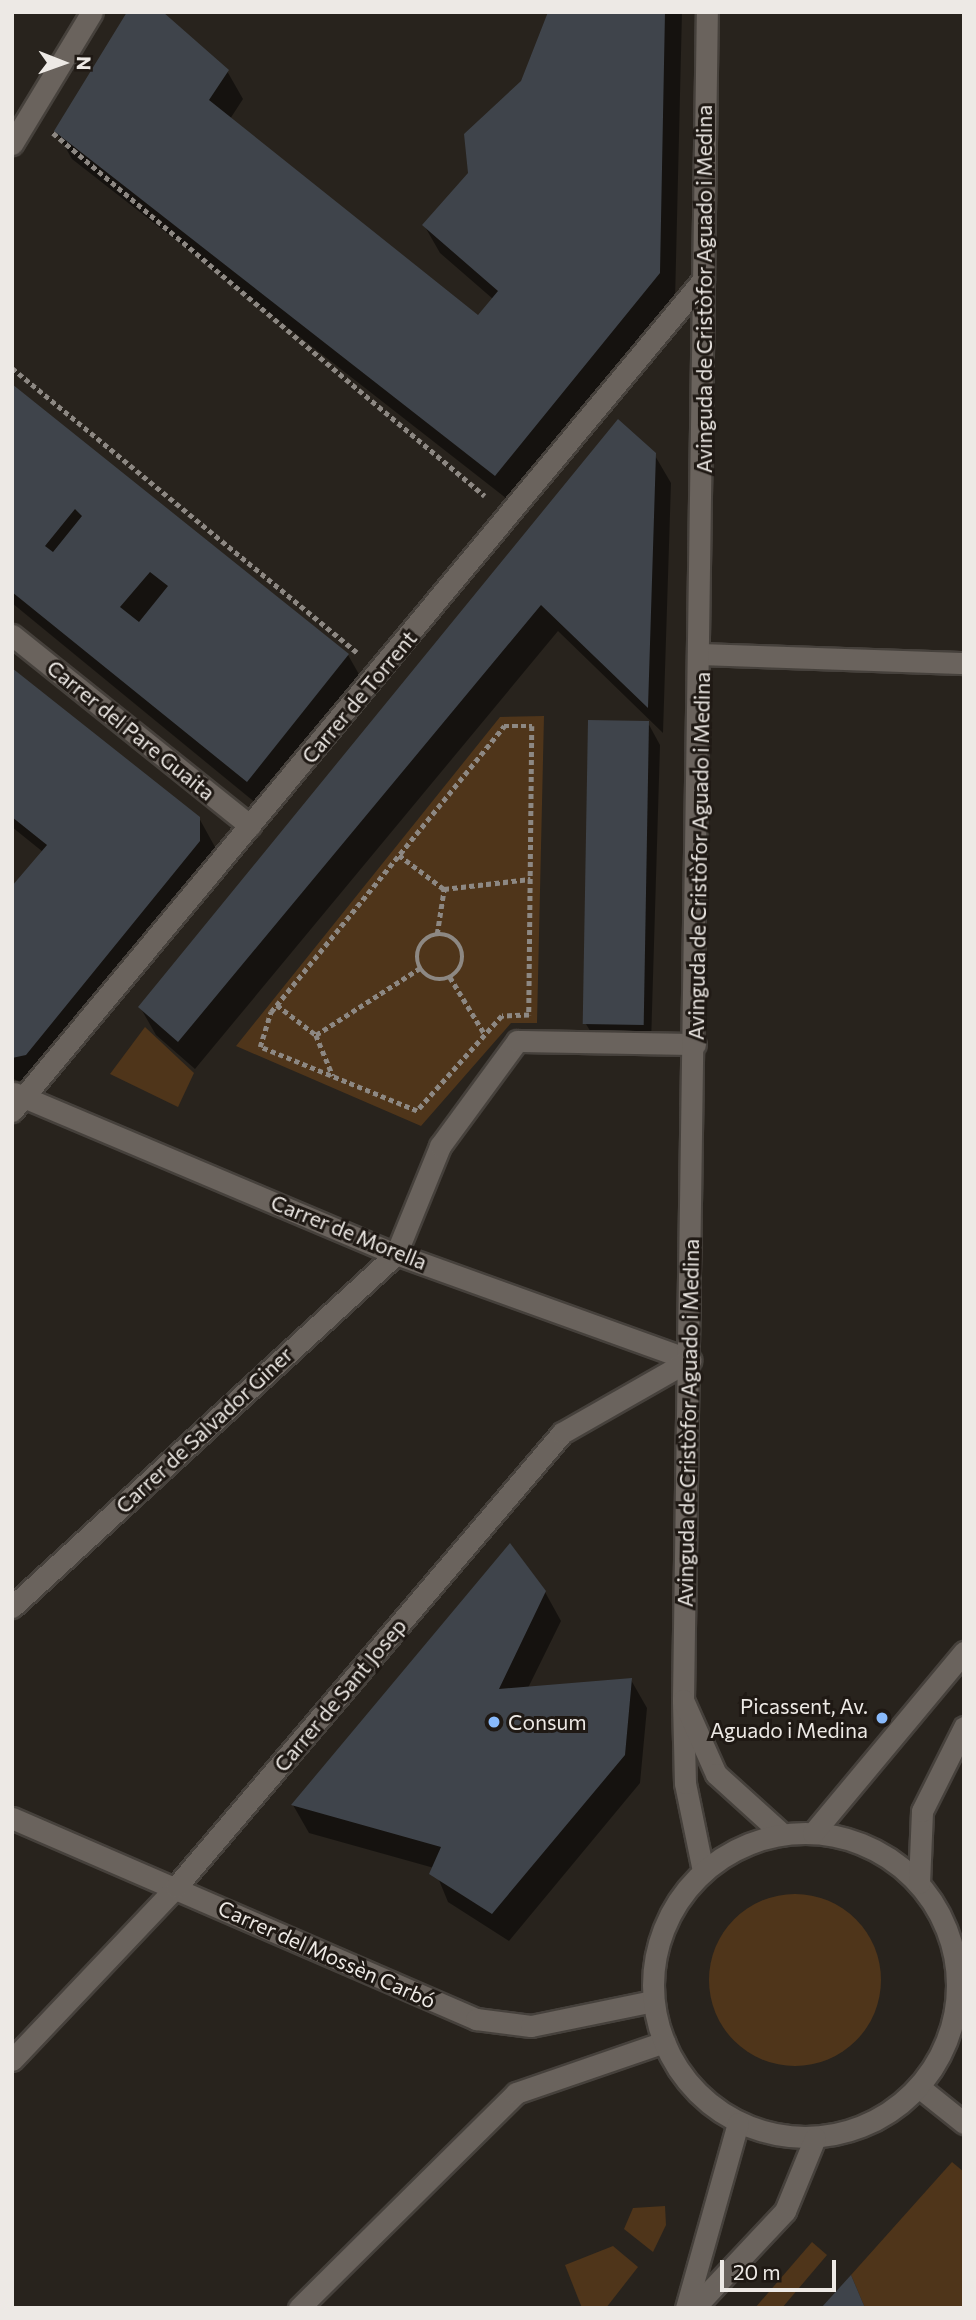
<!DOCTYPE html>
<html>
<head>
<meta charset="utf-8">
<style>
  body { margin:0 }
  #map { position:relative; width:976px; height:2320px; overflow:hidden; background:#28231d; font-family:Commissioner,sans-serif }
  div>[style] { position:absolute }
  .green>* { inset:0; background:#4f351a }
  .round { border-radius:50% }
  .shadow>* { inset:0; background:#0007 }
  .building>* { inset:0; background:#3f444b; transform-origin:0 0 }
  .path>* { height:4.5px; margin-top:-2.25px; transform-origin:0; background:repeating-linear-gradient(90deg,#8d8883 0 5px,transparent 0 8.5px) }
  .path>.ring { margin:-2.25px; padding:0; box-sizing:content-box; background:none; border:4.5px solid #8d8883; border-radius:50% }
  .roads { filter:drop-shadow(2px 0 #46413c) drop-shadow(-2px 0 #46413c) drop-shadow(0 2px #46413c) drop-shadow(0 -2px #46413c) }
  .minor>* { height:21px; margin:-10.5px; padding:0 10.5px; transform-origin:10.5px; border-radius:10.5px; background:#6a635d }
  .tertiary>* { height:21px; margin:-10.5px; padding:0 10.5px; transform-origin:10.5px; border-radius:10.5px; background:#6a635d }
  .tertiary>.ring { margin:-10.5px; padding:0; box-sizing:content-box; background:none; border:21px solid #6a635d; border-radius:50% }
  .dots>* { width:19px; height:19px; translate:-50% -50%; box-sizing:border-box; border:4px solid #1f1914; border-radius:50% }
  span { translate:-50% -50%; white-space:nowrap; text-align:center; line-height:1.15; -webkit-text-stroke:6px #1f1914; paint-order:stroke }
  .street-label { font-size:21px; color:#ede9e5 }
  .poi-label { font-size:21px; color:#ede9e5 }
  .right { translate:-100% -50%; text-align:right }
  .left { translate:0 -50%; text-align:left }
  .frame { position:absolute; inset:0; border:14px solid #ede9e5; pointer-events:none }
  .north { position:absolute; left:28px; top:28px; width:70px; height:70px; -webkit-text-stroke:5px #1f1914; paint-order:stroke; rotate:91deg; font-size:19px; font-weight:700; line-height:28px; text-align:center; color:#ede9e5 }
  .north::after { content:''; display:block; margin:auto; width:24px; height:32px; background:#ede9e5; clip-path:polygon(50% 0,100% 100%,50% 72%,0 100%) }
  .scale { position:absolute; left:720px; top:2260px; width:116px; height:32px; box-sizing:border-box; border:4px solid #ede9e5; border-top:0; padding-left:9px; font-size:21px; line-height:24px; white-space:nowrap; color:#ede9e5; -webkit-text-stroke:5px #1f1914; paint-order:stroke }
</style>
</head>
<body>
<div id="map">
  <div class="green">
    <div style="clip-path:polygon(544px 716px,537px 1023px,511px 1023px,421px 1126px,236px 1046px,500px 717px)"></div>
    <div style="clip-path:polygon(145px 1027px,194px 1073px,178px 1107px,110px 1074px)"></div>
    <div class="round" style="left:709px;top:1894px;width:172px;height:172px"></div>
    <div style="clip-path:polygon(952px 2162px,964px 2172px,964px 2308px,865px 2308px,851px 2275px)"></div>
    <div style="clip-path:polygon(665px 2206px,666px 2225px,653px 2252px,624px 2229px,633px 2208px)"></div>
    <div style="clip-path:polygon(812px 2242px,827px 2255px,782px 2308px,755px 2308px)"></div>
    <div style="clip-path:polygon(613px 2246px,638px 2267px,606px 2308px,582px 2308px,565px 2265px)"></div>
  </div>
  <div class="shadow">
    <div style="clip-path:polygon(550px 12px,682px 12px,675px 302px,511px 502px,72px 159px,56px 131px,227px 71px,243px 99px,230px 119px,478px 318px,493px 299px,440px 253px,424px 225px,470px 174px,522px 82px)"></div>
    <div style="clip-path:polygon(12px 386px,348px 655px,364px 683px,263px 809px,12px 603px)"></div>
    <div style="clip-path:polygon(654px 454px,671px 483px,663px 733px,558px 631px,195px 1069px,156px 1035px,140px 1007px)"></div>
    <div style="clip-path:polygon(12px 670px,199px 818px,215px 847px,216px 870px,39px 1077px,18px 1081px,12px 1078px,12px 889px,43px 852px,12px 827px)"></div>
    <div style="clip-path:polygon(590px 722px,648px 723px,660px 745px,651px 1044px,599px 1046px,586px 1024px)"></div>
    <div style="clip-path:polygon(545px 1592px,561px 1621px,528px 1688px,631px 1680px,647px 1708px,640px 1783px,509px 1941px,448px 1902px,434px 1868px,309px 1833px,293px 1805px)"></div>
  </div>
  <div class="building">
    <div style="clip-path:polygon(127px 12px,163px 12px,229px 70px,209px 100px,478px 315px,498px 291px,422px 225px,468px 173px,464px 134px,521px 81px,548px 12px,665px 12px,660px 273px,495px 476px,54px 131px)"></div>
    <div style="clip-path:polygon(evenodd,12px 384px,349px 654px,247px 782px,12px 592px,12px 384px,75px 509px,82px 516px,53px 552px,45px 546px,75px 509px,12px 384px,150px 572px,168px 586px,139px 622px,120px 607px,150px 572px)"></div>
    <div style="clip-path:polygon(618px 419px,656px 453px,648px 708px,541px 605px,178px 1042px,138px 1007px)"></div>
    <div style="clip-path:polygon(12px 668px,200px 817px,200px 841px,26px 1055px,12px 1058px,12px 886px,47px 845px,12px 817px)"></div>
    <div style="left:588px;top:720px;width:61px;height:304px;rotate:1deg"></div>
    <div style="clip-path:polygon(510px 1543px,546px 1591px,499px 1689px,632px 1678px,625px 1755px,492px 1914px,429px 1874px,441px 1847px,291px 1805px)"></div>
    <div style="clip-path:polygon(851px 2275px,865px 2308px,821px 2308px)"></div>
  </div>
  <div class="path">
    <div style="left:53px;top:133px;width:564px;rotate:40.04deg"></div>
    <div style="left:12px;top:368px;width:447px;rotate:39.5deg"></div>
    <div style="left:504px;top:726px;width:28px"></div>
    <div style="left:532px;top:726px;width:289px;rotate:90.6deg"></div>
    <div style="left:529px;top:1015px;width:27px;rotate:178deg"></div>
    <div style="left:502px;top:1016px;width:127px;rotate:131.8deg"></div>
    <div style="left:417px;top:1111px;width:170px;rotate:-157.8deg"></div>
    <div style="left:260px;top:1047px;width:37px;rotate:-73deg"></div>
    <div style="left:271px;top:1012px;width:369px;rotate:-50.8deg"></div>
    <div style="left:399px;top:855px;width:56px;rotate:37.1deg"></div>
    <div style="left:437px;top:934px;width:46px;rotate:-81.2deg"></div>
    <div style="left:444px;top:889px;width:87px;rotate:-6.6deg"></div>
    <div class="ring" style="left:417px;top:934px;width:41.5px;height:41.5px"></div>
    <div style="left:450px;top:977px;width:66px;rotate:58.7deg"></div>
    <div style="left:277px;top:1005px;width:49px;rotate:37.6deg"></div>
    <div style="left:316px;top:1035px;width:124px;rotate:-32.8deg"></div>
    <div style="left:316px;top:1035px;width:44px;rotate:67.5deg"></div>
  </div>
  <div class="roads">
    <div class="minor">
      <div style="left:12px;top:144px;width:154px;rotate:-58.8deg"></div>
      <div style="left:12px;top:635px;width:305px;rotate:38.7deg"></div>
      <div style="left:703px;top:654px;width:261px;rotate:2deg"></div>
      <div style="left:14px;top:1093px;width:415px;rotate:22.9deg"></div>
      <div style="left:396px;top:1254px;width:313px;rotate:19.8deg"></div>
      <div style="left:12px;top:1111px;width:1081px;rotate:-50.26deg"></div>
      <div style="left:12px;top:1607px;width:522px;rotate:-42.59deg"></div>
      <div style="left:396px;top:1254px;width:117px;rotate:-67.8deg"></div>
      <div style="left:440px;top:1146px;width:130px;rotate:-53.7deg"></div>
      <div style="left:517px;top:1041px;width:178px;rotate:1deg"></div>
      <div style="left:683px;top:1700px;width:1688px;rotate:-89.19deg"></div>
      <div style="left:12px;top:1818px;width:506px;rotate:23.42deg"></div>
      <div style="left:476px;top:2019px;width:55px;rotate:7.3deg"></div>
      <div style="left:531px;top:2026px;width:125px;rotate:-11.6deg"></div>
      <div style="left:703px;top:1871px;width:90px;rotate:-101.6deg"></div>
      <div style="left:685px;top:1783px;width:83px;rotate:-91.4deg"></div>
      <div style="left:683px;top:1700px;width:81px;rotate:66deg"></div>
      <div style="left:716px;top:1774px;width:88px;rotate:42.2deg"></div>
      <div style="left:12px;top:2060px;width:238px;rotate:-46.5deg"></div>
      <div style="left:176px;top:1887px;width:596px;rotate:-49.63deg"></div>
      <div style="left:562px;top:1433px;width:147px;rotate:-29.7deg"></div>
      <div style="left:919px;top:2087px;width:58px;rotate:38.7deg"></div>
      <div style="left:299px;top:2308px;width:305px;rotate:-44.7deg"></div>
      <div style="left:516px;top:2093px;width:157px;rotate:-19deg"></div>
    </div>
    <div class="tertiary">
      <div class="ring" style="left:653px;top:1833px;width:283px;height:283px"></div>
      <div style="left:813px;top:1833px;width:236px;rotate:-50.2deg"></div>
      <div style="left:919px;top:1883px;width:72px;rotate:-87.6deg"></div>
      <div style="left:922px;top:1811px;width:94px;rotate:-63.4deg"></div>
      <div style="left:686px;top:2308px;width:192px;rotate:-74.3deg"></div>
      <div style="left:694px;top:2308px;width:133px;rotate:-46.8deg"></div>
      <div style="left:785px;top:2211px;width:79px;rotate:-67.7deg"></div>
    </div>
  </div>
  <div class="dots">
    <div style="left:882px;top:1718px;background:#89bafc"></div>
    <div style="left:494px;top:1722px;background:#89bafc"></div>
  </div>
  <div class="street-label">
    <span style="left:704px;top:289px;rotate:-90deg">Avinguda de Cristòfor Aguado i Medina</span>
    <span style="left:359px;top:697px;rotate:-50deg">Carrer de Torrent</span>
    <span style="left:131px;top:730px;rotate:39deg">Carrer del Pare Guaita</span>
    <span style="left:699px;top:856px;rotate:-89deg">Avinguda de Cristòfor Aguado i Medina</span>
    <span style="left:349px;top:1232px;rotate:22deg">Carrer de Morella</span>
    <span style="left:688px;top:1423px;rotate:-89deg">Avinguda de Cristòfor Aguado i Medina</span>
    <span style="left:204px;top:1430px;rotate:-43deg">Carrer de Salvador Giner</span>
    <span style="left:340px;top:1695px;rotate:-50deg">Carrer de Sant Josep</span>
    <span style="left:327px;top:1954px;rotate:24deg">Carrer del Mossèn Carbó</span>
  </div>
  <div class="poi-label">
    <span class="right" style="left:868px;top:1718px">Picassent, Av.<br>Aguado i Medina</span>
    <span class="left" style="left:508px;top:1722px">Consum</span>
  </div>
  <div class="frame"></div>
  <div class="north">N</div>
  <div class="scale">20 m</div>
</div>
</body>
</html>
